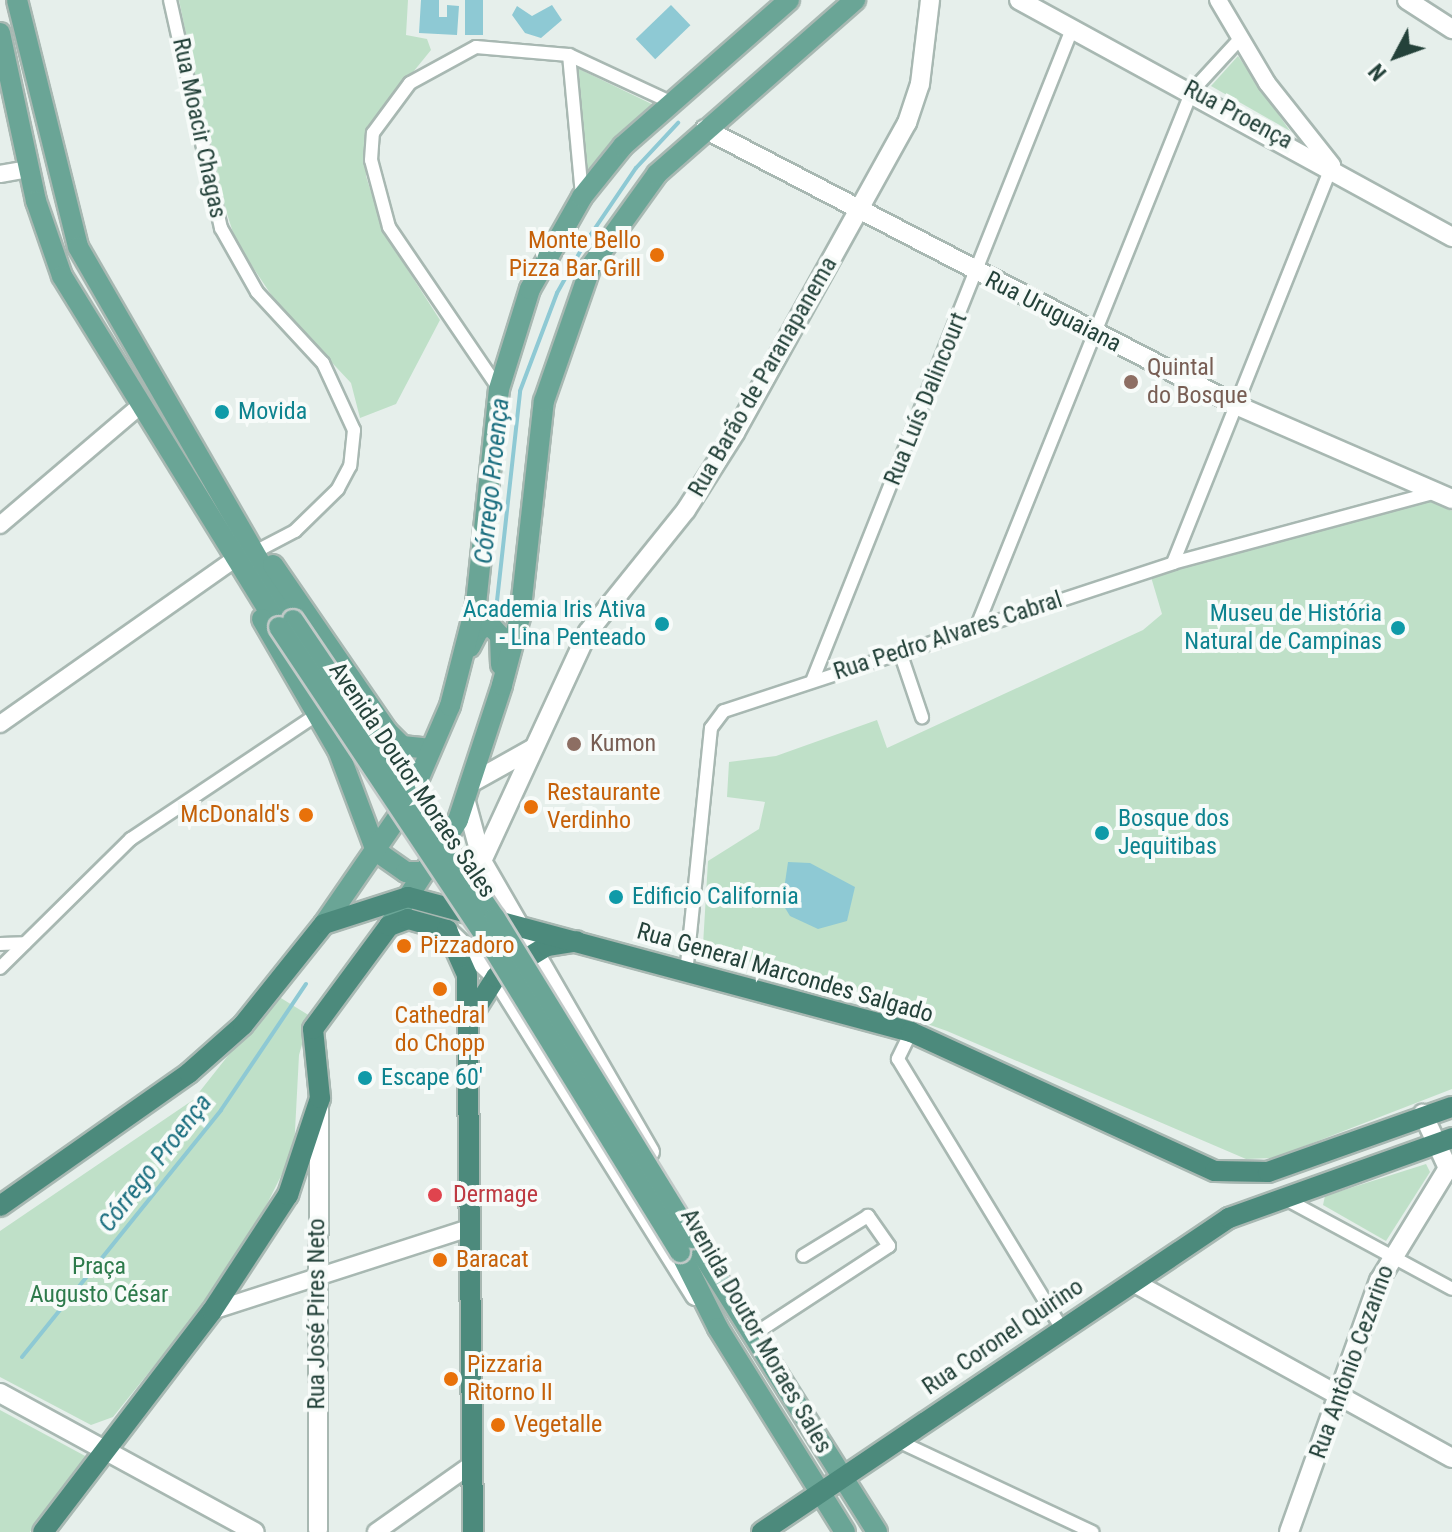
<!DOCTYPE html>
<html>
<head>
<meta charset="utf-8">
<style>
  body { margin:0 }
  #map { position:relative; width:1452px; height:1532px; overflow:hidden; background:#e6efeb; font-family:"Roboto Condensed",sans-serif }
  div>[style] { position:absolute }
  .green>* { inset:0; background:#bfe0c8 }
  .water>* { inset:0; background:#8ec9d4; transform-origin:0 0 }
  .stream>* { height:4px; margin:-2px; padding:0 2px; transform-origin:2px; border-radius:2px; background:#8ec9d4 }
  .roads { filter:drop-shadow(2px 0 #a8b8b2) drop-shadow(-2px 0 #a8b8b2) drop-shadow(0 2px #a8b8b2) drop-shadow(0 -2px #a8b8b2) }
  .minor>* { height:12px; margin:-6px; padding:0 6px; transform-origin:6px; border-radius:6px; background:#fff }
  .tertiary>* { height:16px; margin:-8px; padding:0 8px; transform-origin:8px; border-radius:8px; background:#fff }
  .secondary>* { height:18px; margin:-9px; padding:0 9px; transform-origin:9px; border-radius:9px; background:#fff }
  .primary>* { height:20px; margin:-10px; padding:0 10px; transform-origin:10px; border-radius:10px; background:#6aa596 }
  .trunk>* { height:20px; margin:-10px; padding:0 10px; transform-origin:10px; border-radius:10px; background:#4c8a7c }
  .bridges { filter:drop-shadow(2px 0 #c2cac8) drop-shadow(-2px 0 #c2cac8) drop-shadow(0 2px #c2cac8) drop-shadow(0 -2px #c2cac8) }
  .primary-bridge>* { height:20px; margin:-10px; padding:0 10px; transform-origin:10px; border-radius:10px; background:#6aa596 }
  .dots>* { width:22px; height:22px; translate:-50% -50%; box-sizing:border-box; border:4px solid #f7fbf9; border-radius:50% }
  span { translate:-50% -50%; white-space:nowrap; text-align:center; line-height:1.15; -webkit-text-stroke:8px #f7fbf9; paint-order:stroke }
  .street-label { font-size:24px; color:#24423a }
  .food-label { font-size:24px; color:#c56008 }
  .right { translate:-100% -50%; text-align:right }
  .left { translate:0 -50%; text-align:left }
  .education-label { font-size:24px; color:#785e54 }
  .culture-label { font-size:24px; color:#0d838f }
  .health-label { font-size:24px; color:#be3a42 }
  .park-label { font-size:24px; color:#2d7a4b }
  .water-label { font-size:26px; color:#1c6f80; font-style:italic }
  .north { position:absolute; left:1356px; top:16px; width:80px; height:80px; -webkit-text-stroke:6px #f7fbf9; paint-order:stroke; rotate:229deg; font-size:22px; font-weight:700; line-height:32px; text-align:center; color:#24423a }
  .north::after { content:''; display:block; margin:auto; width:28px; height:36px; background:#24423a; clip-path:polygon(50% 0,100% 100%,50% 72%,0 100%) }
</style>
</head>
<body>
<div id="map">
  <div class="green">
    <div style="clip-path:polygon(179px 0,408px 0,406px 35px,427px 39px,431px 50px,366px 130px,366px 176px,384px 233px,440px 320px,396px 404px,360px 418px,351px 383px,278px 305px,236px 242px,214px 173px)"></div>
    <div style="clip-path:polygon(1238px 56px,1290px 131px,1211px 86px)"></div>
    <div style="clip-path:polygon(577px 68px,660px 108px,589px 188px)"></div>
    <div style="clip-path:polygon(1432px 501px,1452px 511px,1452px 1089px,1274px 1158px,1246px 1159px,947px 1031px,703px 945px,708px 861px,759px 829px,765px 802px,727px 797px,729px 762px,776px 756px,877px 720px,887px 748px,1143px 630px,1162px 614px,1151px 577px)"></div>
    <div style="clip-path:polygon(276px 995px,310px 1016px,299px 1055px,294px 1150px,248px 1242px,199px 1310px,113px 1417px,91px 1425px,0 1377px,0 1231px,193px 1100px)"></div>
    <div style="clip-path:polygon(1426px 1164px,1430px 1172px,1386px 1241px,1323px 1205px,1325px 1196px)"></div>
    <div style="clip-path:polygon(0 1410px,87px 1457px,30px 1532px,0 1532px)"></div>
  </div>
  <div class="water">
    <div style="clip-path:polygon(421px 0,439px 0,439px 17px,447px 17px,447px 5px,459px 6px,457px 35px,419px 33px)"></div>
    <div style="left:465px;top:0;width:18px;height:35px"></div>
    <div style="clip-path:polygon(552px 5px,562px 20px,541px 38px,525px 33px,512px 15px,517px 6px,532px 16px)"></div>
    <div style="left:671px;top:5px;width:28px;height:49px;rotate:46deg"></div>
    <div style="clip-path:polygon(788px 862px,810px 863px,855px 887px,847px 921px,818px 929px,790px 916px,782px 903px)"></div>
  </div>
  <div class="stream">
    <div style="left:497px;top:601px;width:211px;rotate:-83.7deg"></div>
    <div style="left:520px;top:391px;width:105px;rotate:-69.3deg"></div>
    <div style="left:557px;top:293px;width:57px;rotate:-60.8deg"></div>
    <div style="left:585px;top:243px;width:91px;rotate:-55.8deg"></div>
    <div style="left:636px;top:168px;width:62px;rotate:-47deg"></div>
    <div style="left:22px;top:1357px;width:317px;rotate:-51.1deg"></div>
    <div style="left:221px;top:1110px;width:152px;rotate:-56deg"></div>
  </div>
  <div class="roads">
    <div class="minor">
      <div style="left:170px;top:0;width:234px;rotate:77.4deg"></div>
      <div style="left:221px;top:228px;width:73px;rotate:60.6deg"></div>
      <div style="left:257px;top:292px;width:97px;rotate:47.1deg"></div>
      <div style="left:323px;top:363px;width:74px;rotate:65.2deg"></div>
      <div style="left:354px;top:430px;width:36px;rotate:96deg"></div>
      <div style="left:350px;top:466px;width:26px;rotate:118deg"></div>
      <div style="left:338px;top:489px;width:60px;rotate:135.7deg"></div>
      <div style="left:295px;top:531px;width:45px;rotate:152.3deg"></div>
      <div style="left:569px;top:55px;width:142px;rotate:84.7deg"></div>
      <div style="left:499px;top:389px;width:196px;rotate:-124.2deg"></div>
      <div style="left:389px;top:227px;width:69px;rotate:-105deg"></div>
      <div style="left:371px;top:160px;width:27px;rotate:-86deg"></div>
      <div style="left:373px;top:133px;width:62px;rotate:-53.5deg"></div>
      <div style="left:410px;top:83px;width:75px;rotate:-28.6deg"></div>
      <div style="left:476px;top:47px;width:93px;rotate:4.9deg"></div>
      <div style="left:569px;top:55px;width:109px;rotate:24.9deg"></div>
      <div style="left:1173px;top:563px;width:429px;rotate:-68.2deg"></div>
      <div style="left:977px;top:626px;width:577px;rotate:-68.11deg"></div>
      <div style="left:1192px;top:91px;width:68px;rotate:-47.4deg"></div>
      <div style="left:900px;top:652px;width:69px;rotate:71.3deg"></div>
      <div style="left:813px;top:679px;width:700px;rotate:-68.27deg"></div>
      <div style="left:0;top:944px;width:25px;rotate:-2deg"></div>
      <div style="left:0;top:968px;width:184px;rotate:-44.6deg"></div>
      <div style="left:131px;top:839px;width:225px;rotate:-33.8deg"></div>
      <div style="left:686px;top:974px;width:247px;rotate:-84.2deg"></div>
      <div style="left:711px;top:728px;width:21px;rotate:-53deg"></div>
      <div style="left:724px;top:711px;width:473px;rotate:-18.2deg"></div>
      <div style="left:1173px;top:563px;width:268px;rotate:-15.1deg"></div>
      <div style="left:911px;top:1032px;width:30px;rotate:116deg"></div>
      <div style="left:898px;top:1059px;width:316px;rotate:58.7deg"></div>
      <div style="left:1282px;top:1197px;width:193px;rotate:28.4deg"></div>
      <div style="left:756px;top:1333px;width:159px;rotate:-33.2deg"></div>
      <div style="left:889px;top:1246px;width:37px;rotate:-125deg"></div>
      <div style="left:868px;top:1216px;width:76px;rotate:148.4deg"></div>
      <div style="left:896px;top:1440px;width:217px;rotate:25.1deg"></div>
    </div>
    <div class="tertiary">
      <div style="left:1218px;top:0;width:96px;rotate:59.4deg"></div>
      <div style="left:1267px;top:83px;width:105px;rotate:51.6deg"></div>
      <div style="left:0;top:174px;width:28px;rotate:-10deg"></div>
      <div style="left:0;top:525px;width:185px;rotate:-40.4deg"></div>
      <div style="left:0;top:724px;width:291px;rotate:-35.1deg"></div>
      <div style="left:212px;top:1311px;width:270px;rotate:-17.9deg"></div>
      <div style="left:376px;top:1532px;width:118px;rotate:-35.3deg"></div>
    </div>
    <div class="secondary">
      <div style="left:1019px;top:0;width:494px;rotate:28.7deg"></div>
      <div style="left:1407px;top:0;width:54px;rotate:32.8deg"></div>
      <div style="left:705px;top:129px;width:598px;rotate:27.46deg"></div>
      <div style="left:1236px;top:405px;width:236px;rotate:23.5deg"></div>
      <div style="left:471px;top:783px;width:70px;rotate:-29.1deg"></div>
      <div style="left:466px;top:802px;width:61px;rotate:74.8deg"></div>
      <div style="left:482px;top:861px;width:336px;rotate:60deg"></div>
      <div style="left:482px;top:861px;width:252px;rotate:-65.2deg"></div>
      <div style="left:588px;top:632px;width:156px;rotate:-51.2deg"></div>
      <div style="left:686px;top:510px;width:91px;rotate:-57.5deg"></div>
      <div style="left:735px;top:433px;width:355px;rotate:-61deg"></div>
      <div style="left:907px;top:123px;width:41px;rotate:-71.6deg"></div>
      <div style="left:920px;top:84px;width:85px;rotate:-83.2deg"></div>
      <div style="left:447px;top:930px;width:68px;rotate:43.8deg"></div>
      <div style="left:496px;top:977px;width:376px;rotate:58deg"></div>
      <div style="left:1133px;top:1282px;width:364px;rotate:28.9deg"></div>
      <div style="left:0;top:1393px;width:290px;rotate:28.6deg"></div>
      <div style="left:318px;top:1530px;width:421px;rotate:-89.9deg"></div>
      <div style="left:1289px;top:1532px;width:267px;rotate:-70.3deg"></div>
      <div style="left:1379px;top:1281px;width:132px;rotate:-58.6deg"></div>
      <div style="left:1448px;top:1168px;width:60px;rotate:-114.8deg"></div>
    </div>
    <div class="primary">
      <div style="left:17px;top:0;width:254px;rotate:76.1deg"></div>
      <div style="left:78px;top:247px;width:431px;rotate:60deg"></div>
      <div style="left:0;top:33px;width:172px;rotate:77.9deg"></div>
      <div style="left:36px;top:201px;width:79px;rotate:70.9deg"></div>
      <div style="left:62px;top:276px;width:413px;rotate:58.3deg"></div>
      <div style="left:273px;top:565px;width:201px;rotate:55.5deg"></div>
      <div style="left:387px;top:731px;width:21px;rotate:45deg"></div>
      <div style="left:402px;top:746px;width:29px;rotate:6deg"></div>
      <div style="left:262px;top:619px;width:151px;rotate:59.9deg"></div>
      <div style="left:338px;top:750px;width:108px;rotate:69.4deg"></div>
      <div style="left:376px;top:851px;width:37px;rotate:35deg"></div>
      <div style="left:406px;top:872px;width:19px"></div>
      <div style="left:470px;top:647px;width:20px;rotate:-63deg"></div>
      <div style="left:479px;top:629px;width:12px;rotate:-14deg"></div>
      <div style="left:491px;top:626px;width:13px;rotate:48deg"></div>
      <div style="left:500px;top:636px;width:29px;rotate:88deg"></div>
      <div style="left:324px;top:924px;width:150px;rotate:-55.4deg"></div>
      <div style="left:409px;top:801px;width:103px;rotate:-66.7deg"></div>
      <div style="left:450px;top:706px;width:105px;rotate:-75.7deg"></div>
      <div style="left:476px;top:604px;width:216px;rotate:-83.9deg"></div>
      <div style="left:499px;top:389px;width:105px;rotate:-72.8deg"></div>
      <div style="left:530px;top:289px;width:106px;rotate:-60.5deg"></div>
      <div style="left:582px;top:197px;width:65px;rotate:-51.2deg"></div>
      <div style="left:623px;top:146px;width:221px;rotate:-41.3deg"></div>
      <div style="left:389px;top:926px;width:126px;rotate:-56.9deg"></div>
      <div style="left:458px;top:820px;width:142px;rotate:-71.9deg"></div>
      <div style="left:502px;top:685px;width:70px;rotate:-75.2deg"></div>
      <div style="left:520px;top:617px;width:217px;rotate:-83.7deg"></div>
      <div style="left:544px;top:401px;width:143px;rotate:-70.8deg"></div>
      <div style="left:591px;top:266px;width:113px;rotate:-54.3deg"></div>
      <div style="left:657px;top:174px;width:264px;rotate:-41.3deg"></div>
      <div style="left:692px;top:1238px;width:347px;rotate:57.8deg"></div>
      <div style="left:680px;top:1252px;width:85px;rotate:63.4deg"></div>
      <div style="left:718px;top:1328px;width:240px;rotate:58.1deg"></div>
    </div>
    <div class="trunk">
      <div style="left:470px;top:1018px;width:49px;rotate:-57.6deg"></div>
      <div style="left:496px;top:977px;width:60px;rotate:-31.3deg"></div>
      <div style="left:547px;top:946px;width:30px;rotate:-9deg"></div>
      <div style="left:0;top:1206px;width:231px;rotate:-35.1deg"></div>
      <div style="left:189px;top:1073px;width:72px;rotate:-41.6deg"></div>
      <div style="left:243px;top:1025px;width:129px;rotate:-51.3deg"></div>
      <div style="left:324px;top:924px;width:88px;rotate:-17.8deg"></div>
      <div style="left:408px;top:897px;width:521px;rotate:15.02deg"></div>
      <div style="left:911px;top:1032px;width:334px;rotate:24.6deg"></div>
      <div style="left:1215px;top:1171px;width:53px;rotate:1.1deg"></div>
      <div style="left:1268px;top:1172px;width:195px;rotate:-19.5deg"></div>
      <div style="left:43px;top:1532px;width:278px;rotate:-52.6deg"></div>
      <div style="left:212px;top:1311px;width:139px;rotate:-56.8deg"></div>
      <div style="left:288px;top:1195px;width:102px;rotate:-71.7deg"></div>
      <div style="left:320px;top:1098px;width:69px;rotate:-95.8deg"></div>
      <div style="left:313px;top:1029px;width:128px;rotate:-53.6deg"></div>
      <div style="left:389px;top:926px;width:20px;rotate:-20deg"></div>
      <div style="left:408px;top:919px;width:41px;rotate:15.8deg"></div>
      <div style="left:447px;top:930px;width:49px;rotate:66deg"></div>
      <div style="left:467px;top:975px;width:557px;rotate:89.38deg"></div>
      <div style="left:762px;top:1532px;width:563px;rotate:-33.92deg"></div>
      <div style="left:1229px;top:1218px;width:237px;rotate:-19.7deg"></div>
    </div>
  </div>
  <div class="bridges">
    <div class="primary-bridge">
      <div style="left:293px;top:620px;width:360px;rotate:55.9deg"></div>
      <div style="left:495px;top:918px;width:376px;rotate:58.4deg"></div>
      <div style="left:279px;top:627px;width:386px;rotate:56.3deg"></div>
      <div style="left:493px;top:948px;width:357px;rotate:58.4deg"></div>
    </div>
  </div>
  <div class="dots">
    <div style="left:657px;top:255px;background:#e8710a"></div>
    <div style="left:1131px;top:382px;background:#8d6e63"></div>
    <div style="left:222px;top:412px;background:#0f9aa8"></div>
    <div style="left:662px;top:624px;background:#0f9aa8"></div>
    <div style="left:1398px;top:628px;background:#0f9aa8"></div>
    <div style="left:574px;top:744px;background:#8d6e63"></div>
    <div style="left:531px;top:807px;background:#e8710a"></div>
    <div style="left:306px;top:815px;background:#e8710a"></div>
    <div style="left:1102px;top:833px;background:#0f9aa8"></div>
    <div style="left:616px;top:897px;background:#0f9aa8"></div>
    <div style="left:404px;top:946px;background:#e8710a"></div>
    <div style="left:440px;top:989px;background:#e8710a"></div>
    <div style="left:365px;top:1078px;background:#0f9aa8"></div>
    <div style="left:435px;top:1195px;background:#e0444e"></div>
    <div style="left:440px;top:1260px;background:#e8710a"></div>
    <div style="left:451px;top:1379px;background:#e8710a"></div>
    <div style="left:498px;top:1425px;background:#e8710a"></div>
  </div>
  <div class="street-label">
    <span style="left:1238px;top:115px;rotate:28deg">Rua Proença</span>
    <span style="left:199px;top:128px;rotate:78deg">Rua Moacir Chagas</span>
    <span style="left:1053px;top:312px;rotate:27deg">Rua Uruguaiana</span>
    <span style="left:763px;top:377px;rotate:-60deg">Rua Barão de Paranapanema</span>
    <span style="left:926px;top:399px;rotate:-68deg">Rua Luís Dalincourt</span>
    <span style="left:948px;top:636px;rotate:-18deg">Rua Pedro Alvares Cabral</span>
    <span style="left:412px;top:780px;rotate:56deg">Avenida Doutor Moraes Sales</span>
    <span style="left:785px;top:973px;rotate:16deg">Rua General Marcondes Salgado</span>
    <span style="left:317px;top:1314px;rotate:-90deg">Rua José Pires Neto</span>
    <span style="left:756px;top:1331px;rotate:60deg">Avenida Doutor Moraes Sales</span>
    <span style="left:1003px;top:1337px;rotate:-34deg">Rua Coronel Quirino</span>
    <span style="left:1352px;top:1362px;rotate:-70deg">Rua Antônio Cezarino</span>
  </div>
  <div class="food-label">
    <span class="right" style="left:641px;top:255px">Monte Bello<br>Pizza Bar Grill</span>
    <span class="left" style="left:547px;top:807px">Restaurante<br>Verdinho</span>
    <span class="right" style="left:290px;top:815px">McDonald's</span>
    <span class="left" style="left:420px;top:946px">Pizzadoro</span>
    <span style="left:440px;top:1030px">Cathedral<br>do Chopp</span>
    <span class="left" style="left:456px;top:1260px">Baracat</span>
    <span class="left" style="left:467px;top:1379px">Pizzaria<br>Ritorno II</span>
    <span class="left" style="left:514px;top:1425px">Vegetalle</span>
  </div>
  <div class="education-label">
    <span class="left" style="left:1147px;top:382px">Quintal<br>do Bosque</span>
    <span class="left" style="left:590px;top:744px">Kumon</span>
  </div>
  <div class="culture-label">
    <span class="left" style="left:238px;top:412px">Movida</span>
    <span class="right" style="left:646px;top:624px">Academia Iris Ativa<br>- Lina Penteado</span>
    <span class="right" style="left:1382px;top:628px">Museu de História<br>Natural de Campinas</span>
    <span class="left" style="left:1118px;top:833px">Bosque dos<br>Jequitibas</span>
    <span class="left" style="left:632px;top:897px">Edificio California</span>
    <span class="left" style="left:381px;top:1078px">Escape 60'</span>
  </div>
  <div class="health-label">
    <span class="left" style="left:453px;top:1195px">Dermage</span>
  </div>
  <div class="park-label">
    <span style="left:99px;top:1281px">Praça<br>Augusto César</span>
  </div>
  <div class="water-label">
    <span style="left:492px;top:481px;rotate:-84deg">Córrego Proença</span>
    <span style="left:155px;top:1163px;rotate:-52deg">Córrego Proença</span>
  </div>
  <div class="north">N</div>
</div>
</body>
</html>
